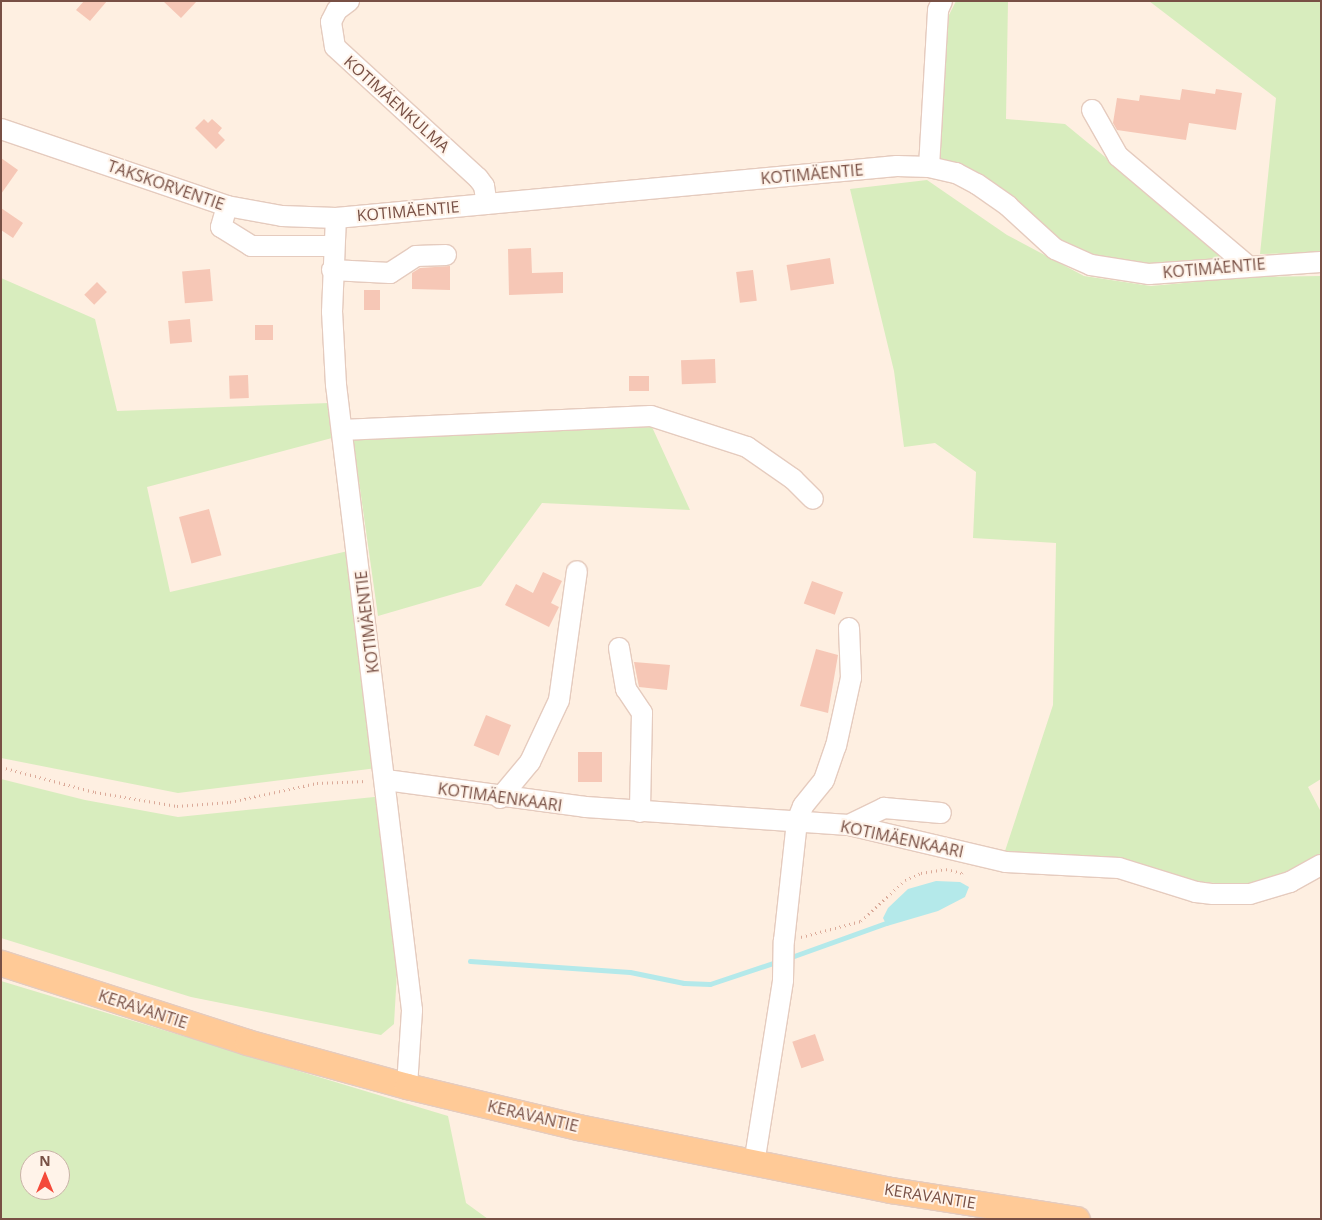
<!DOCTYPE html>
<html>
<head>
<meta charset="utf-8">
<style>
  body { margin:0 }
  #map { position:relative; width:1322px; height:1220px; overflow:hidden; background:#feefe1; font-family:"Open Sans",sans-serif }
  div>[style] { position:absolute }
  .green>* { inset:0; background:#d8edbe }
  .water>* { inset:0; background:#b4e9ea }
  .stream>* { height:5px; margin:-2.5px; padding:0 2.5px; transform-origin:2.5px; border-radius:2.5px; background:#b4e9ea }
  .building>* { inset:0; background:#f6c7b6; transform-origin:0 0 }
  .path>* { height:3px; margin-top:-1.5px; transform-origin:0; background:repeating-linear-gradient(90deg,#dbaa99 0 1px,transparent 0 5px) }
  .roads { filter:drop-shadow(1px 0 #e5cbbe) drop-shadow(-1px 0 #e5cbbe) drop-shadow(0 1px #e5cbbe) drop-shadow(0 -1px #e5cbbe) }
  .minor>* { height:20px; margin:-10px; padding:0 10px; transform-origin:10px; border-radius:10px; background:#fff }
  .major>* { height:25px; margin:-12.5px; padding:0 12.5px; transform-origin:12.5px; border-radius:12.5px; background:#ffca97 }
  span { translate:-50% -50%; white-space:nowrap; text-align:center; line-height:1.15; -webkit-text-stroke:4px #fff3e9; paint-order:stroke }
  .street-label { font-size:16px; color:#785045 }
  .frame { position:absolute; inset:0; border:2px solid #785045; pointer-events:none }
  .north { position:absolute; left:20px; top:1150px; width:50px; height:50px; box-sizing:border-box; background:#fff3e9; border:1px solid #c9b2a7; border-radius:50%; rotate:0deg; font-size:14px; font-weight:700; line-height:20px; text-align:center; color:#785045 }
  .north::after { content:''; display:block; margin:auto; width:18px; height:22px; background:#f44a3a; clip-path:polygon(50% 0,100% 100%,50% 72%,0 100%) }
</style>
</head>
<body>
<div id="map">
  <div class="green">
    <div style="clip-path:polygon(956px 1px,1008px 1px,1006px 119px,1065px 124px,1228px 258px,1188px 266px,1111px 263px,1060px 240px,976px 174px,937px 158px,949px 15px)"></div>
    <div style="clip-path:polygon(1149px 1px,1321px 1px,1321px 253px,1260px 254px,1276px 98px)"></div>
    <div style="clip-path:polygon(927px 180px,1007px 235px,1084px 276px,1151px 286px,1250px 277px,1321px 276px,1321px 779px,1308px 787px,1321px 812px,1321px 853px,1288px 873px,1249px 885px,1199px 882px,1155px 869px,1005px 851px,1053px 705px,1056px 543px,973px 538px,976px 472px,935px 443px,904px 447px,894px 371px,850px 189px)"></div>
    <div style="clip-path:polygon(1px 278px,95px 319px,117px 411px,329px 403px,332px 438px,147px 487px,170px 592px,348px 551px,377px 768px,178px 793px,1px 758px)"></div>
    <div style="clip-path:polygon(652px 427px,690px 510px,542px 503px,481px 586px,378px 616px,353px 439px)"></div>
    <div style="clip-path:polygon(1px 779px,85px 800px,178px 817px,384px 796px,399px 937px,394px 1024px,381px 1035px,191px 997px,1px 938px)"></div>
    <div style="clip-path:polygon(evenodd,1px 981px,448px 1116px,466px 1203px,488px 1219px,1px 1219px,1px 981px,30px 1160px,60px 1160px,60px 1190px,30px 1190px,30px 1160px)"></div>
  </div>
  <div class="water">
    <div style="clip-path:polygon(936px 881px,960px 882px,969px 887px,965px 897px,938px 911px,887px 926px,883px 918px,888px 908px,908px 889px)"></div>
  </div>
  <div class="stream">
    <div style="left:794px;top:956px;width:98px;rotate:-19.7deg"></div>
    <div style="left:470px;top:961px;width:160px;rotate:3.9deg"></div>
    <div style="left:630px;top:972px;width:55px;rotate:11.5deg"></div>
    <div style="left:684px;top:983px;width:26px;rotate:2deg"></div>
    <div style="left:710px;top:984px;width:70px;rotate:-18.4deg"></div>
  </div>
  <div class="building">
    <div style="clip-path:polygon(84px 1px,107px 1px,90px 21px,76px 10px)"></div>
    <div style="clip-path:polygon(163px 1px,197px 1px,181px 18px)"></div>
    <div style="clip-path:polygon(1182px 89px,1215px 94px,1216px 89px,1242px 93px,1236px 130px,1189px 123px,1186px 140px,1117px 130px,1113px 123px,1117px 98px,1139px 101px,1140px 95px,1180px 100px)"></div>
    <div style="clip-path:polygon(204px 119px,208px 123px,212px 119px,222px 128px,218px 133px,225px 140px,216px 149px,195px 128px)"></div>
    <div style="clip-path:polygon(1px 158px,18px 170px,1px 194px)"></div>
    <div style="clip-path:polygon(1px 208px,23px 223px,13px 238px,1px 230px)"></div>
    <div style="clip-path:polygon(531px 248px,532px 273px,563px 272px,563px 293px,509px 295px,508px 249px)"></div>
    <div style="left:830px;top:258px;width:26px;height:44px;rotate:81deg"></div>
    <div style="clip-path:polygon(450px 266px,450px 290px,412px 289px,412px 273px,420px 268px)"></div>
    <div style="left:210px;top:269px;width:32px;height:28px;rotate:85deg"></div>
    <div style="left:753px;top:270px;width:31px;height:17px;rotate:83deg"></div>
    <div style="left:97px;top:282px;width:14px;height:18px;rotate:45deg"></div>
    <div style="left:364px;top:290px;width:16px;height:20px"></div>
    <div style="left:190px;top:319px;width:23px;height:22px;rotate:85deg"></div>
    <div style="left:273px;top:325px;width:15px;height:18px;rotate:90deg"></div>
    <div style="left:715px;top:359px;width:24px;height:34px;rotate:88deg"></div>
    <div style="left:248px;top:375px;width:23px;height:19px;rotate:88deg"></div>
    <div style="left:649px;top:376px;width:15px;height:20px;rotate:90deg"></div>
    <div style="left:209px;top:509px;width:48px;height:31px;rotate:75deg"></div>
    <div style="clip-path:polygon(543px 572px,562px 581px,551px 603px,559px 607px,549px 627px,505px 605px,516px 584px,533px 593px)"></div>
    <div style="left:812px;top:581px;width:33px;height:24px;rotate:20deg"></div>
    <div style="clip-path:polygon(816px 649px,838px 655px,828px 713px,800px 706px)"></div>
    <div style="clip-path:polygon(634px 662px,670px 665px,667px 690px,639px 687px)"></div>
    <div style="left:486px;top:715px;width:27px;height:33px;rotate:22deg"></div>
    <div style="left:578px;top:752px;width:24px;height:30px"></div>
    <div style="left:815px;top:1034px;width:28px;height:24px;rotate:71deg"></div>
  </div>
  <div class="path">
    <div style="left:1px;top:767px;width:97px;rotate:14.9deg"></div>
    <div style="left:95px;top:792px;width:83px;rotate:9.7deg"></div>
    <div style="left:177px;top:806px;width:53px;rotate:-4.3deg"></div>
    <div style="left:230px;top:802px;width:89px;rotate:-12.3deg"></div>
    <div style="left:317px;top:783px;width:50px;rotate:-2.3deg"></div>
    <div style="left:801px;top:937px;width:62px;rotate:-14.9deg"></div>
    <div style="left:861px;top:921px;width:60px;rotate:-43deg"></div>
    <div style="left:905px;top:880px;width:17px;rotate:-24deg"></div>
    <div style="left:921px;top:873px;width:25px;rotate:-9deg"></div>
    <div style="left:946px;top:869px;width:16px;rotate:14deg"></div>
    <div style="left:962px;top:873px;width:4px;rotate:-45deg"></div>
  </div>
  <div class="roads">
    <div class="minor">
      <div style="left:349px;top:1px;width:15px;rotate:143deg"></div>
      <div style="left:337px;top:10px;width:13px;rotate:117deg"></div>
      <div style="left:331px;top:22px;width:25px;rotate:81deg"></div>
      <div style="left:335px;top:47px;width:194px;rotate:42.5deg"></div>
      <div style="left:478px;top:178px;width:10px;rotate:53deg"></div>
      <div style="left:484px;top:186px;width:18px;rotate:81deg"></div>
      <div style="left:1092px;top:110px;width:53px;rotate:60.5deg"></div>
      <div style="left:1118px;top:156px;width:169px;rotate:40.2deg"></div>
      <div style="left:1px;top:129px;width:239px;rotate:18.8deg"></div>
      <div style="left:227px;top:206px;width:56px;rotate:10.3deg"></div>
      <div style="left:282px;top:216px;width:54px;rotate:2.1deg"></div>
      <div style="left:929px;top:167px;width:157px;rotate:-86.7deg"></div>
      <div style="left:938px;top:10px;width:10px;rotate:-66deg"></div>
      <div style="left:227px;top:206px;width:22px;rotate:106deg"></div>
      <div style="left:221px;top:227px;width:36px;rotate:32deg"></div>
      <div style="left:251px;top:246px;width:82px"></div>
      <div style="left:332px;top:270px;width:58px;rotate:3deg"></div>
      <div style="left:390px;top:273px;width:31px;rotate:-33deg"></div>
      <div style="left:416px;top:256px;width:30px;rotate:-2deg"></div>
      <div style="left:342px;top:430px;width:309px;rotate:-2.6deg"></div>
      <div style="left:651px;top:416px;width:101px;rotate:17.9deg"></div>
      <div style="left:747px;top:447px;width:56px;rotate:34.8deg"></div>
      <div style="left:793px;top:479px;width:28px;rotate:45deg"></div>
      <div style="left:619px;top:648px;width:42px;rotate:80.3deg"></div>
      <div style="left:626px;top:689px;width:29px;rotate:56deg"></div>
      <div style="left:642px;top:713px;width:99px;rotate:91.2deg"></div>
      <div style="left:386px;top:780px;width:201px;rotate:7.7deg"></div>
      <div style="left:585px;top:807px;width:265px;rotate:3.9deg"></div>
      <div style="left:849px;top:825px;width:161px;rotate:13.3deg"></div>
      <div style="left:1006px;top:862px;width:113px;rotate:3deg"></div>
      <div style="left:1119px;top:868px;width:81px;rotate:17.3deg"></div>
      <div style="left:1196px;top:892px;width:17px;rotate:7deg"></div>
      <div style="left:1213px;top:894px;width:37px"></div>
      <div style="left:1250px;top:894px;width:42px;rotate:-16.7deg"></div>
      <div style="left:1290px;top:882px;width:35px;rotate:-29deg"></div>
      <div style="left:500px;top:798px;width:47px;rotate:-50.2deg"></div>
      <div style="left:530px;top:762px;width:68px;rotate:-64.9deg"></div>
      <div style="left:559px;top:700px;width:130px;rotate:-82.1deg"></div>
      <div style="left:849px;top:825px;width:39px;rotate:-26deg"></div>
      <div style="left:884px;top:808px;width:57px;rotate:5deg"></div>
      <div style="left:407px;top:1086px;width:76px;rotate:-86.2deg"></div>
      <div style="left:412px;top:1010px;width:630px;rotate:-96.93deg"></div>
      <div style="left:336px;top:385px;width:73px;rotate:-93.1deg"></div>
      <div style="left:332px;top:312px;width:94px;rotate:-87.6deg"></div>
      <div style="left:336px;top:218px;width:563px;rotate:-5.3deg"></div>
      <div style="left:897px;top:166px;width:32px;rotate:2deg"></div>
      <div style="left:929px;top:167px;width:28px;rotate:13deg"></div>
      <div style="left:956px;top:173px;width:24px;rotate:28deg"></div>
      <div style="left:977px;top:184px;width:38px;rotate:35deg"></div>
      <div style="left:1008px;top:206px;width:64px;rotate:42.5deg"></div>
      <div style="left:1055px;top:249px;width:39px;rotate:24deg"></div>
      <div style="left:1091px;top:265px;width:59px;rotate:8.8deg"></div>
      <div style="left:1149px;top:274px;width:172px;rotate:-4deg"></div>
      <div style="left:754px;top:1164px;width:186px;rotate:-81deg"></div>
      <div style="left:783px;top:980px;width:39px;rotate:-89deg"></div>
      <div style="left:784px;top:941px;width:121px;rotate:-83.8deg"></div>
      <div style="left:797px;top:821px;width:16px;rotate:-68deg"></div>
      <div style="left:803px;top:806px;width:33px;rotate:-51deg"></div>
      <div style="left:824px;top:780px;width:36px;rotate:-71deg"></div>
      <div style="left:836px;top:746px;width:70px;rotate:-77.6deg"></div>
      <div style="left:851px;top:678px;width:50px;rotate:-92.3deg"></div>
    </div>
    <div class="major">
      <div style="left:1px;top:963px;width:258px;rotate:17.8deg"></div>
      <div style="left:247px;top:1042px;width:166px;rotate:15.4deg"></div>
      <div style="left:407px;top:1086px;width:176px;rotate:13.5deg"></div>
      <div style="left:578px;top:1127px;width:319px;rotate:11.4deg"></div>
      <div style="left:891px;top:1190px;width:188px;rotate:8.9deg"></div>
    </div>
  </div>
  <div class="street-label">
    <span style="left:397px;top:104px;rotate:42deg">KOTIMÄENKULMA</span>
    <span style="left:812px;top:174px;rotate:-5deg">KOTIMÄENTIE</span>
    <span style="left:166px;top:185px;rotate:19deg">TAKSKORVENTIE</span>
    <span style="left:408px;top:211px;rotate:-5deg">KOTIMÄENTIE</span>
    <span style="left:1214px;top:268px;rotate:-5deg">KOTIMÄENTIE</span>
    <span style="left:367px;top:622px;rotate:-97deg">KOTIMÄENTIE</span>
    <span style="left:500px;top:797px;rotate:8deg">KOTIMÄENKAARI</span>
    <span style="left:902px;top:839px;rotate:12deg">KOTIMÄENKAARI</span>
    <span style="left:143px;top:1009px;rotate:18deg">KERAVANTIE</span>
    <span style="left:533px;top:1116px;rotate:13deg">KERAVANTIE</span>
    <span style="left:930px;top:1196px;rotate:9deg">KERAVANTIE</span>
  </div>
  <div class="frame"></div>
  <div class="north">N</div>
</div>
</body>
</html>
